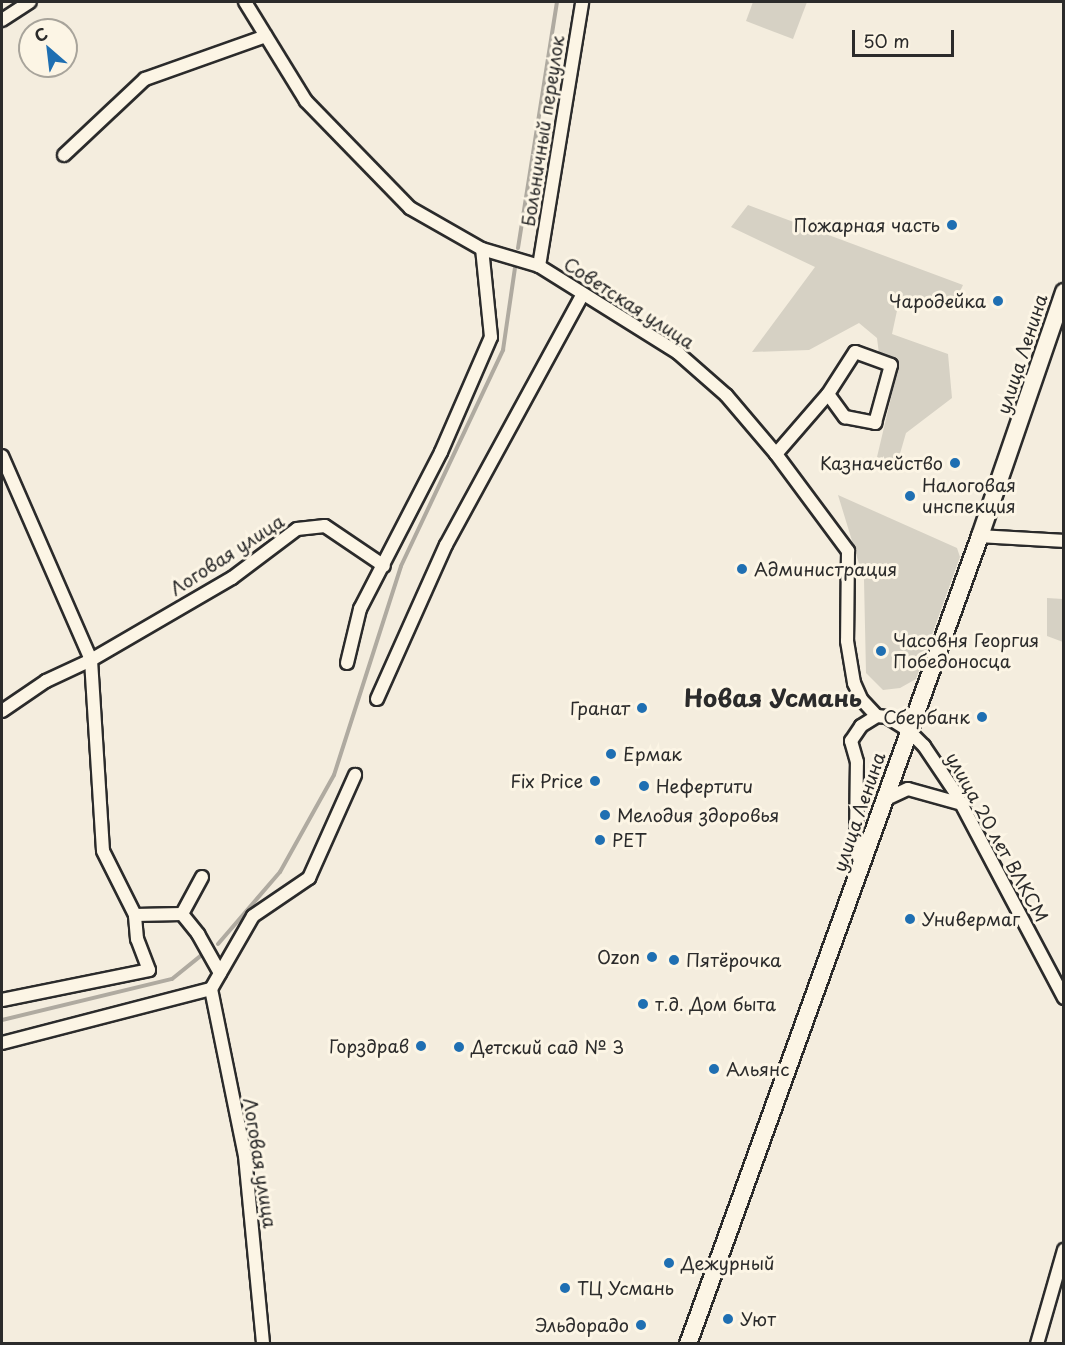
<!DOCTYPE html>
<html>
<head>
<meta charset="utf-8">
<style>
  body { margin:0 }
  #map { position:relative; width:1065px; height:1345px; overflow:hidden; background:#f4edde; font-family:"Playpen Sans",sans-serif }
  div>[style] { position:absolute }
  .green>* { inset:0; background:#d6d1c4 }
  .stream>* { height:4px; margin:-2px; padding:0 2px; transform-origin:2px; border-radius:2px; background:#afaaa0 }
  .roads { filter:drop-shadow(2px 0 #2b2b2b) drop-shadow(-2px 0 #2b2b2b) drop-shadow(0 2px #2b2b2b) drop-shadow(0 -2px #2b2b2b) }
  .street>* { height:12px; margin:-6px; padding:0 6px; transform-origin:6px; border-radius:6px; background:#fcf5e5 }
  .secondary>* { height:16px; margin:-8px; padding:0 8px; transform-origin:8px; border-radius:8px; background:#fcf5e5 }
  .dots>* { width:16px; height:16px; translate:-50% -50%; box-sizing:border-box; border:3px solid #fcf5e5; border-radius:50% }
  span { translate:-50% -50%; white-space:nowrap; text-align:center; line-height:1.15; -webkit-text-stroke:6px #fcf5e5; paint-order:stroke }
  .street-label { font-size:18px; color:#2b2b2b }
  .poi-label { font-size:18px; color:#2b2b2b }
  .right { translate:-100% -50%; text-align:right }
  .left { translate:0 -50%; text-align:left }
  .district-label { font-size:24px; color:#2b2b2b; font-weight:700 }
  .frame { position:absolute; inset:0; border:3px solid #2b2b2b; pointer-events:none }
  .north { position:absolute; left:18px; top:18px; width:60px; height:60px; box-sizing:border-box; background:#fcf5e5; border:2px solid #a8a49b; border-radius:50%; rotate:332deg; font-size:16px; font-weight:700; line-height:24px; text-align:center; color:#2b2b2b }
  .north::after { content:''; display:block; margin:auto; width:21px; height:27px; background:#1f6fb2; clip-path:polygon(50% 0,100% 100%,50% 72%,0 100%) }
  .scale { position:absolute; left:852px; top:30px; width:102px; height:27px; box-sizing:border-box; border:3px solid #2b2b2b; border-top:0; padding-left:8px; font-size:18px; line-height:21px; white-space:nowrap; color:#2b2b2b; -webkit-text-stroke:4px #fcf5e5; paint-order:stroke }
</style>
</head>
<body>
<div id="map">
  <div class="green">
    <div style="clip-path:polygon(753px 2px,807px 2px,793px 39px,746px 21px)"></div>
    <div style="clip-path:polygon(748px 205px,963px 285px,953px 306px,898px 306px,892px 334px,948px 354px,952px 398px,906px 433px,897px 464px,877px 457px,899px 364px,879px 354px,877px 338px,859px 323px,809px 350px,752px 352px,815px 267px,731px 227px)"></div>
    <div style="clip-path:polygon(838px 495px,957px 548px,960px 557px,916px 679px,900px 688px,883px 690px,866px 673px,864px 580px)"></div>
    <div style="clip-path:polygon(1047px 598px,1063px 599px,1063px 642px,1047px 636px)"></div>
  </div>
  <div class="stream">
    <div style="left:518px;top:248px;width:249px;rotate:-81deg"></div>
    <div style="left:218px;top:944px;width:95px;rotate:-49.3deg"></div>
    <div style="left:280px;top:872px;width:111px;rotate:-60.9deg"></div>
    <div style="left:334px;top:775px;width:219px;rotate:-72.2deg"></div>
    <div style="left:401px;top:566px;width:239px;rotate:-64.7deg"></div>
    <div style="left:503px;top:350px;width:83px;rotate:-81.7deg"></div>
    <div style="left:2px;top:1020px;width:175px;rotate:-13.6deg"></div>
    <div style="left:172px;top:979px;width:38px;rotate:-39deg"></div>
  </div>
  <div class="roads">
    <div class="street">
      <div style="left:245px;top:2px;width:116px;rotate:58.4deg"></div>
      <div style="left:306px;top:101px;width:149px;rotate:45.8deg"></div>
      <div style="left:410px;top:208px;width:83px;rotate:29.7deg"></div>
      <div style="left:482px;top:249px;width:59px;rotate:16.6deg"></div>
      <div style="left:539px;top:266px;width:164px;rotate:32deg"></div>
      <div style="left:678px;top:353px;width:64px;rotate:41.2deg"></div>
      <div style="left:726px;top:395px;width:77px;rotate:49.7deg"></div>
      <div style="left:776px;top:454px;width:121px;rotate:53.4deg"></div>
      <div style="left:848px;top:551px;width:90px;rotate:90.6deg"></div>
      <div style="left:847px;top:641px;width:43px;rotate:80.5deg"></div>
      <div style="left:854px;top:683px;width:17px;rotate:66deg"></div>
      <div style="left:861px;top:699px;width:23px;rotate:47deg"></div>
      <div style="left:877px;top:716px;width:10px;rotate:6deg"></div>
      <div style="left:887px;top:717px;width:25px;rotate:32deg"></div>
      <div style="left:908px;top:730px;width:23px;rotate:45deg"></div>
      <div style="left:924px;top:746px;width:55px;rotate:56deg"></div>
      <div style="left:955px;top:792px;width:233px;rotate:62.1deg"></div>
      <div style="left:2px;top:20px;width:33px;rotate:-33deg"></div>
      <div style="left:64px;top:155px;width:111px;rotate:-43.2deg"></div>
      <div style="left:145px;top:79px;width:128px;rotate:-19.6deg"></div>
      <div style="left:539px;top:266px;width:267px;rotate:-80.7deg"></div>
      <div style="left:776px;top:454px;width:79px;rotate:-49.1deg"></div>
      <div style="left:828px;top:394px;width:29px;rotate:54deg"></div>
      <div style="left:845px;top:417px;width:31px;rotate:11deg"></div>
      <div style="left:875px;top:423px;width:60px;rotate:-74.6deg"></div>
      <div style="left:891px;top:365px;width:38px;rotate:-160deg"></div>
      <div style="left:855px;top:352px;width:50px;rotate:122.7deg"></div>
      <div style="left:2px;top:456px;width:223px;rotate:66.4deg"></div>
      <div style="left:91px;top:660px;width:191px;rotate:86.4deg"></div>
      <div style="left:103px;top:851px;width:72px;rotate:63.4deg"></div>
      <div style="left:135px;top:915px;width:47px;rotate:-1.2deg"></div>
      <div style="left:182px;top:914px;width:26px;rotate:51deg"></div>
      <div style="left:198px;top:934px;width:45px;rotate:60.6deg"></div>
      <div style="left:980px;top:536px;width:84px;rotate:3.4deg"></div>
      <div style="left:347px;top:663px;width:56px;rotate:-76.5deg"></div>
      <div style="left:360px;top:609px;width:177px;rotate:-62.7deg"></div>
      <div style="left:441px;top:452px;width:125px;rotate:-66.5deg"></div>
      <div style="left:491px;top:337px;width:88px;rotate:-95.8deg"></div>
      <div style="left:377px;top:699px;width:169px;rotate:-65.9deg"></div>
      <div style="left:446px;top:545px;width:286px;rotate:-61.4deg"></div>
      <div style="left:2px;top:711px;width:53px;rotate:-34.3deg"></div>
      <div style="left:46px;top:681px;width:50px;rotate:-25deg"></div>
      <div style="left:91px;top:660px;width:163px;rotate:-30.2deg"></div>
      <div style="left:232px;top:578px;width:81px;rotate:-37deg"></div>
      <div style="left:297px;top:529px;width:28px;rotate:-6deg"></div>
      <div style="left:325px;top:526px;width:71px;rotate:34.1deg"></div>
      <div style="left:884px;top:800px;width:26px;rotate:-25deg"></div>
      <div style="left:908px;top:789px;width:56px;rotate:15.5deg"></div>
      <div style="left:860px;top:864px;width:25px;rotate:-99deg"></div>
      <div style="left:856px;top:839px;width:77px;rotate:-89.3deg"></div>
      <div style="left:857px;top:762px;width:22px;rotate:-106deg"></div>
      <div style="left:851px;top:741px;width:18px;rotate:-56deg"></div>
      <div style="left:861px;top:726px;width:19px;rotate:-32deg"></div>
      <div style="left:182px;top:914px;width:42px;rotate:-61.6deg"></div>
      <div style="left:211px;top:989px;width:170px;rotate:78.5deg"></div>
      <div style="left:245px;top:1156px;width:189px;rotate:84.5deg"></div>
      <div style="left:2px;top:1000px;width:150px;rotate:-11.5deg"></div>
      <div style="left:149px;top:970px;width:33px;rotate:-111deg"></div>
      <div style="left:137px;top:939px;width:24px;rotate:-95deg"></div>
      <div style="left:2px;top:1043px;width:216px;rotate:-14.5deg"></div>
      <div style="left:211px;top:989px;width:84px;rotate:-60.1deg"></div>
      <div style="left:253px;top:916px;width:68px;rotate:-34.2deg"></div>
      <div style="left:309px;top:878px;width:113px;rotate:-65.9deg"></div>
      <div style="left:1037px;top:1344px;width:98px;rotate:-74deg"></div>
    </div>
    <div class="secondary">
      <div style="left:688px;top:1344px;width:859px;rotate:-70.13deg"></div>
      <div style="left:980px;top:536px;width:258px;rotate:-71deg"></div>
    </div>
  </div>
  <div class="dots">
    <div style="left:952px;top:225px;background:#1f6fb2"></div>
    <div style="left:998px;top:301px;background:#1f6fb2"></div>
    <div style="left:955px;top:463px;background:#1f6fb2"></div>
    <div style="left:910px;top:496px;background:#1f6fb2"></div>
    <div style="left:742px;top:569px;background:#1f6fb2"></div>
    <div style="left:881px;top:651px;background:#1f6fb2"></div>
    <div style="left:642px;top:708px;background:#1f6fb2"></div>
    <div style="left:982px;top:717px;background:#1f6fb2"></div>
    <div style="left:611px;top:754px;background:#1f6fb2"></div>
    <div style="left:595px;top:781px;background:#1f6fb2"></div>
    <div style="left:644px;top:786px;background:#1f6fb2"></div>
    <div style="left:605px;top:815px;background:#1f6fb2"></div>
    <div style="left:600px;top:840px;background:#1f6fb2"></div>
    <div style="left:910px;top:919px;background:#1f6fb2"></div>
    <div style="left:652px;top:957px;background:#1f6fb2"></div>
    <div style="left:674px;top:960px;background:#1f6fb2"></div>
    <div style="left:643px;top:1004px;background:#1f6fb2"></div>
    <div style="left:421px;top:1046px;background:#1f6fb2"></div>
    <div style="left:459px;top:1047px;background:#1f6fb2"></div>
    <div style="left:714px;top:1069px;background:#1f6fb2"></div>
    <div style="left:669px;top:1263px;background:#1f6fb2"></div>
    <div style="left:565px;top:1288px;background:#1f6fb2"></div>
    <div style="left:728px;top:1319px;background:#1f6fb2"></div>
    <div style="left:641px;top:1325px;background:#1f6fb2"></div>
  </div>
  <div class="street-label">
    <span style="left:543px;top:131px;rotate:-81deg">Больничный переулок</span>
    <span style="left:629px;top:303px;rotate:33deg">Советская улица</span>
    <span style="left:1022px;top:354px;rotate:-72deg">улица Ленина</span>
    <span style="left:227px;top:555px;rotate:-33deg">Логовая улица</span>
    <span style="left:859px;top:812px;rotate:-71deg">улица Ленина</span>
    <span style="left:997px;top:837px;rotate:61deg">улица 20 лет ВЛКСМ</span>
    <span style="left:260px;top:1163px;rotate:81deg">Логовая улица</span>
  </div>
  <div class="poi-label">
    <span class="right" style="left:940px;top:225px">Пожарная часть</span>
    <span class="right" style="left:986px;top:301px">Чародейка</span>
    <span class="right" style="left:943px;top:463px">Казначейство</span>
    <span class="left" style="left:922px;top:496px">Налоговая<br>инспекция</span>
    <span class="left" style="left:754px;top:569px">Администрация</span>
    <span class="left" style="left:893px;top:651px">Часовня Георгия<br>Победоносца</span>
    <span class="right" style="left:630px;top:708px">Гранат</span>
    <span class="right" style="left:970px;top:717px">Сбербанк</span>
    <span class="left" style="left:623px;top:754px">Ермак</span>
    <span class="right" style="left:583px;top:781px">Fix Price</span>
    <span class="left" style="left:656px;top:786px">Нефертити</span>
    <span class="left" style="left:617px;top:815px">Мелодия здоровья</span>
    <span class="left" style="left:612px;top:840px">РЕТ</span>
    <span class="left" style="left:922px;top:919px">Универмаг</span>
    <span class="right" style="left:640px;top:957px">Ozon</span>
    <span class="left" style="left:686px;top:960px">Пятёрочка</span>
    <span class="left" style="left:655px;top:1004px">т.д. Дом быта</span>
    <span class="right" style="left:409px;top:1046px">Горздрав</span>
    <span class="left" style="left:471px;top:1047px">Детский сад № 3</span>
    <span class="left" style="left:726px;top:1069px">Альянс</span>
    <span class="left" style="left:681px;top:1263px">Дежурный</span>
    <span class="left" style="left:577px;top:1288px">ТЦ Усмань</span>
    <span class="left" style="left:740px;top:1319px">Уют</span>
    <span class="right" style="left:629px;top:1325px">Эльдорадо</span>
  </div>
  <div class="district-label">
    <span style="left:773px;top:698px">Новая Усмань</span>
  </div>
  <div class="frame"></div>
  <div class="north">С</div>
  <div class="scale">50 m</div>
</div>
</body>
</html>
